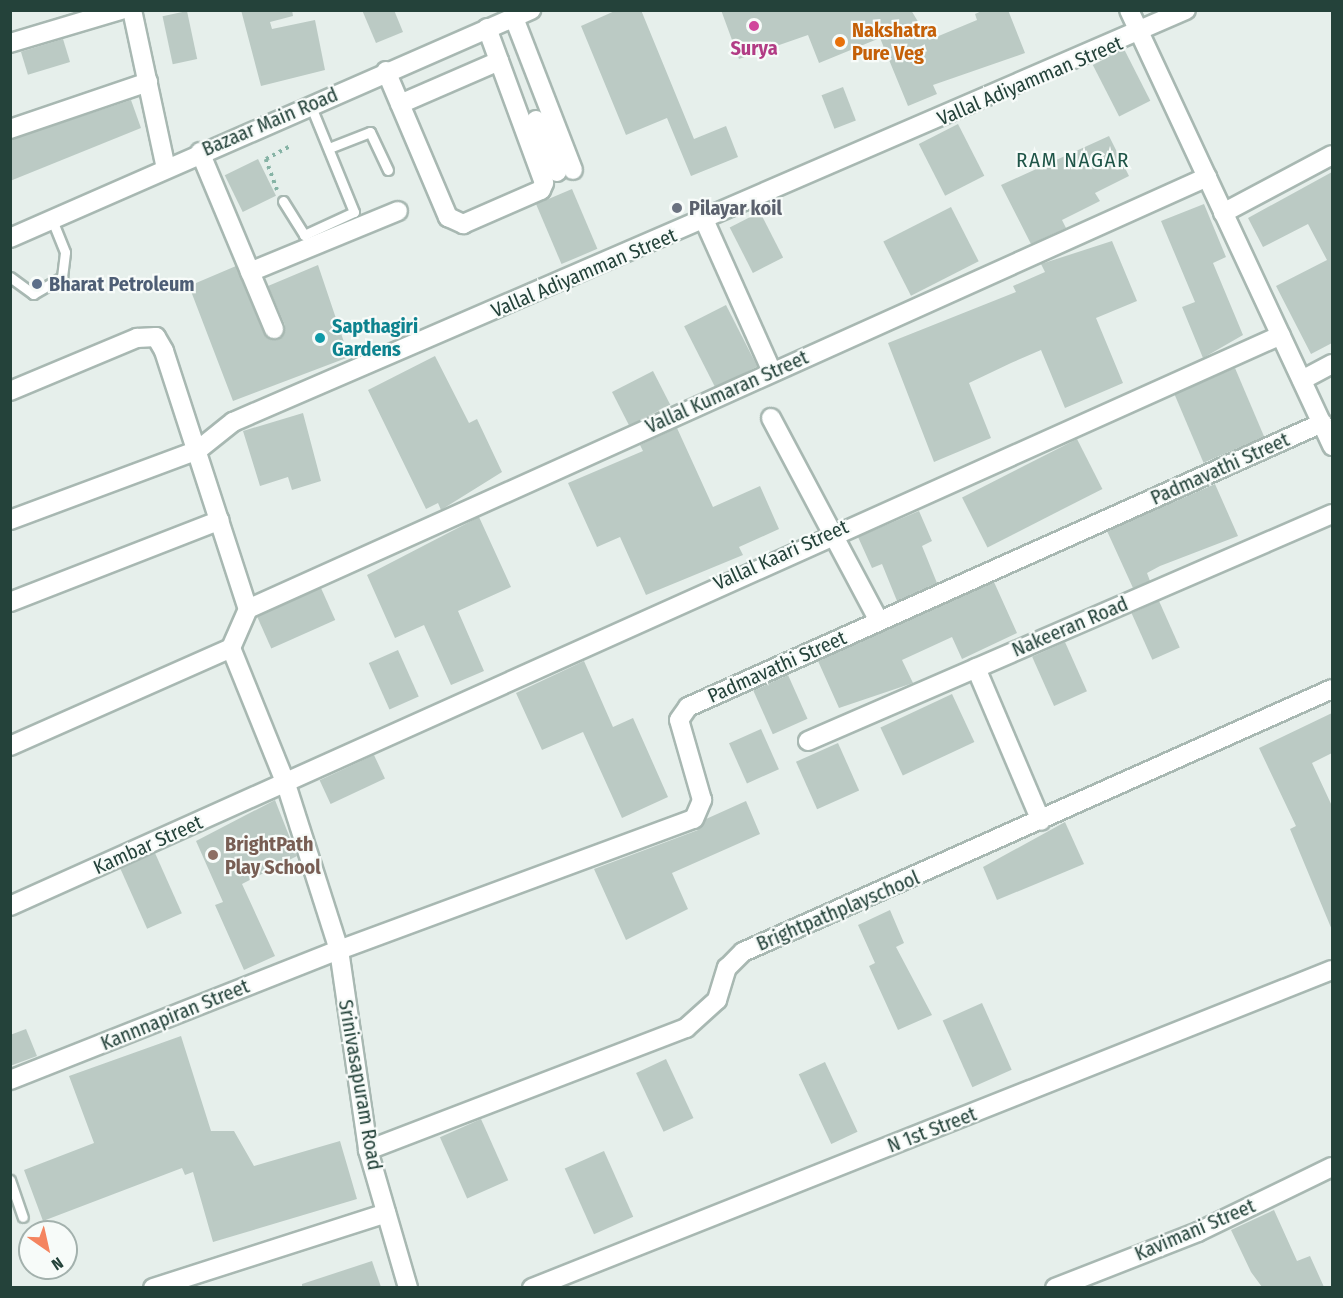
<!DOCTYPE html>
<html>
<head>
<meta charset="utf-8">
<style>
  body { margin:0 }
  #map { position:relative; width:1343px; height:1298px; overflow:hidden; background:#e6efeb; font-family:"Fira Sans Condensed",sans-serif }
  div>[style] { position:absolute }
  .building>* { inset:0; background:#bbcac4; transform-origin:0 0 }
  .path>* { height:4px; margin-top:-2px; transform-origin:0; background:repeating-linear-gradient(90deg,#86b3a5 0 3px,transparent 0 7.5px) }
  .roads { filter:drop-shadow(2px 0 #a8b8b2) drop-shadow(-2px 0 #a8b8b2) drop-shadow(0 2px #a8b8b2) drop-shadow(0 -2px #a8b8b2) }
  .service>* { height:9px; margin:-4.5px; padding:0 4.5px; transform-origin:4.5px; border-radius:4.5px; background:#fff }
  .minor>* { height:18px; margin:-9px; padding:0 9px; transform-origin:9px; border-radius:9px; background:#fff }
  .secondary>* { height:18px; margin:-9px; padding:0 9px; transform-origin:9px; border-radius:9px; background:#fff }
  .dots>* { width:16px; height:16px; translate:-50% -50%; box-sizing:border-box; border:3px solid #f7fbf9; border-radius:50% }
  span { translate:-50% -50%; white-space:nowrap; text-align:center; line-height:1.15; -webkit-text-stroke:4.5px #f7fbf9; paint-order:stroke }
  .food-label { font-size:20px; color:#c56008; font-weight:700 }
  .left { translate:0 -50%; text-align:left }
  .hotel-label { font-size:20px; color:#b23c85; font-weight:700 }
  .street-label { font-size:20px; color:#24423a }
  .worship-label { font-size:20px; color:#5b616d; font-weight:700 }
  .service-label { font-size:20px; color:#4e5e75; font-weight:700 }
  .culture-label { font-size:20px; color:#0d838f; font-weight:700 }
  .education-label { font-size:20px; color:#785e54; font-weight:700 }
  .neighbourhood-label { font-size:21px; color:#1f5548; letter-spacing:1.5px }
  .frame { position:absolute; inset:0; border:12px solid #24423a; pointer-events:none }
  .north { position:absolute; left:18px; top:1220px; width:60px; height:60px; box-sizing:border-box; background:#f7fbf9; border:2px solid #a3b1ad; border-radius:50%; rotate:146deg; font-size:16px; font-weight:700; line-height:24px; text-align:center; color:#24423a }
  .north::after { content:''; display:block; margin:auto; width:21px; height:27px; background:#f4845f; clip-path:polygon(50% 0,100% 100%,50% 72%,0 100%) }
</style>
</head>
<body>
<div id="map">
  <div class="building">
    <div style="clip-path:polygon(241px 10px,292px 10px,293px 16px,270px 22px,272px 29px,315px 20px,325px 70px,261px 86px)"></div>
    <div style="clip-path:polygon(362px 10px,394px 10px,403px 32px,376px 43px)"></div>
    <div style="clip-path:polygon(617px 10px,641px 10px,694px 139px,726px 126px,738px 157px,691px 176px,667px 118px,626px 135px,581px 26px)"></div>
    <div style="clip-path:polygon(721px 10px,911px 10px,929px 40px,977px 20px,975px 14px,984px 10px,1008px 10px,1025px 53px,933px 85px,937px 94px,908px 106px,880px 38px,819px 63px,808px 35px,739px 59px)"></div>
    <div style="left:187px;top:11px;width:49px;height:25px;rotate:78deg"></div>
    <div style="left:63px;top:39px;width:24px;height:44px;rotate:73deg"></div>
    <div style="left:1124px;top:49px;width:58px;height:35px;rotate:63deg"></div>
    <div style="left:843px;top:87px;width:36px;height:23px;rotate:69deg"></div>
    <div style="clip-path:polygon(131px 100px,141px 128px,10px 181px,10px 140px)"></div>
    <div style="left:958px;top:124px;width:58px;height:44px;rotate:63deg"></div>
    <div style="clip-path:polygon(1109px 136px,1129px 176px,1095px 193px,1100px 201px,1062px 220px,1066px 228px,1031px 244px,1001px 185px)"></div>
    <div style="left:258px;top:159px;width:41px;height:37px;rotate:64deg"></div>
    <div style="clip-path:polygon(1332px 172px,1332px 343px,1311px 354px,1276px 286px,1327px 260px,1308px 224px,1263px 247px,1248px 218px)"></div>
    <div style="left:572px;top:189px;width:65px;height:39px;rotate:67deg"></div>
    <div style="clip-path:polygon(1204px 204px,1226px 257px,1213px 263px,1243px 335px,1203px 358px,1182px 307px,1195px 302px,1161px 221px)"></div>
    <div style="left:951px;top:207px;width:61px;height:76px;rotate:63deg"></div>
    <div style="left:760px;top:212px;width:51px;height:34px;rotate:63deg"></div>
    <div style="clip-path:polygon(1112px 241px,1137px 301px,1096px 318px,1123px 383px,1065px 408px,1041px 350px,1011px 363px,969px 383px,991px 438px,934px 462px,888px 343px,1016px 292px,1013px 286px,1045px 272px,1041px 264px)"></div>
    <div style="clip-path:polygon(318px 265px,349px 357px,233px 401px,189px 286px,236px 266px,264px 334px,278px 340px,285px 325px,268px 286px)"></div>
    <div style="left:726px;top:305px;width:69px;height:47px;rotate:63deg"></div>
    <div style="clip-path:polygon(435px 356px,469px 423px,477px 419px,502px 472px,441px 510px,438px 503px,426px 509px,368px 390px)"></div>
    <div style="left:1235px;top:368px;width:75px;height:66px;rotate:67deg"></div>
    <div style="left:653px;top:371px;width:38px;height:46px;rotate:63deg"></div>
    <div style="clip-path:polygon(303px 413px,321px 481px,292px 490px,288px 477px,260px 486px,243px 431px)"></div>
    <div style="clip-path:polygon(677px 428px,713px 507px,760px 486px,779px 529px,739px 547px,743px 555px,646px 595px,620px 537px,597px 547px,568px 483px,643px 451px,640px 445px)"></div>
    <div style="left:1077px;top:439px;width:56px;height:129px;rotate:63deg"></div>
    <div style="clip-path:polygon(1215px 484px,1238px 536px,1160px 566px,1147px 573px,1150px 581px,1133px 588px,1107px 531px)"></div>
    <div style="clip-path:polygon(919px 511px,932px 541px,922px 546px,937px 583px,897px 601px,882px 564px,872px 568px,858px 537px)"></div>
    <div style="clip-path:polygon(479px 517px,511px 587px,458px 611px,484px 671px,451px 685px,424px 625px,395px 638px,367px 575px)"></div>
    <div style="clip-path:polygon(994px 582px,1017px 633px,962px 659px,952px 637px,902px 660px,913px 683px,839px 708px,818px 661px)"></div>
    <div style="left:321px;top:588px;width:35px;height:70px;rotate:66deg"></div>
    <div style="left:1159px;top:601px;width:51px;height:30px;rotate:66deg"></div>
    <div style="left:1065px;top:642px;width:54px;height:36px;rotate:66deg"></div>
    <div style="left:398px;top:650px;width:51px;height:32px;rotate:66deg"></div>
    <div style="clip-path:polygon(584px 661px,613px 727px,633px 718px,668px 797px,622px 818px,583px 732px,542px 750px,516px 693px)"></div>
    <div style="left:788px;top:675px;width:48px;height:38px;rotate:66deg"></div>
    <div style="left:952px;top:694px;width:53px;height:79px;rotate:65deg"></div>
    <div style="clip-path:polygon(1332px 713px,1332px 753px,1312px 763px,1332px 806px,1332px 930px,1290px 829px,1296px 826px,1259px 748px)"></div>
    <div style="left:761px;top:729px;width:44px;height:35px;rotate:66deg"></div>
    <div style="left:838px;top:743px;width:52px;height:46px;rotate:66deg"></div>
    <div style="left:374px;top:755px;width:26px;height:60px;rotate:65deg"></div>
    <div style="clip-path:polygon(275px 800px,297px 856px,242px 884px,275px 956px,244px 970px,215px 905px,223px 902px,196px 841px)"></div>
    <div style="clip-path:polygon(746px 801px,760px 834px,672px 873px,688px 909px,626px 940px,594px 869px,698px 830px,706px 819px)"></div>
    <div style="clip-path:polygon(1065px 822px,1084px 864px,997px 900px,983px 867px)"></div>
    <div style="left:155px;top:853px;width:66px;height:38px;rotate:66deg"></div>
    <div style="clip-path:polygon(890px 910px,904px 943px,896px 947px,932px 1015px,898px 1030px,869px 966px,875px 963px,858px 925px)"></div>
    <div style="left:982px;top:1003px;width:73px;height:43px;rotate:66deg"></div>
    <div style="clip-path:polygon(26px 1029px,37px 1056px,10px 1066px,10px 1035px)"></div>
    <div style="clip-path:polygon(181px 1036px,211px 1131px,234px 1131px,254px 1166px,340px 1141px,357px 1199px,213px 1242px,193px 1172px,185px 1175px,182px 1168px,43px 1221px,24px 1170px,94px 1143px,69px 1076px)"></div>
    <div style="left:666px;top:1059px;width:65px;height:33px;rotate:65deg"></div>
    <div style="left:825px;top:1062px;width:77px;height:29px;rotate:65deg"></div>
    <div style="left:481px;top:1119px;width:67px;height:45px;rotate:66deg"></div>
    <div style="left:604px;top:1151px;width:72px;height:43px;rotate:66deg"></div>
    <div style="clip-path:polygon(1274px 1210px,1297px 1261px,1310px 1256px,1324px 1287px,1262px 1287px,1251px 1272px,1231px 1230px)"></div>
    <div style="clip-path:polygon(372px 1261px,381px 1287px,302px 1287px,302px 1284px)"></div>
  </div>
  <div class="path">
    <div style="left:277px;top:190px;width:33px;rotate:-110deg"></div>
    <div style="left:266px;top:159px;width:27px;rotate:-28deg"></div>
  </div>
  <div class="roads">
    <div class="service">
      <div style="left:329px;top:148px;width:44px;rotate:-21.3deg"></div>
      <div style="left:370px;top:132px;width:42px;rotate:64.7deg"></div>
      <div style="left:283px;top:201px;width:40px;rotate:58deg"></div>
      <div style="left:304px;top:235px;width:55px;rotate:-24.7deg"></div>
      <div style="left:354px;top:212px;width:117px;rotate:-112.2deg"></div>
      <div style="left:10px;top:277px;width:29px;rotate:36deg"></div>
      <div style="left:33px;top:294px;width:34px;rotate:-30deg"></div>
      <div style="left:62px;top:277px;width:25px;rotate:-83deg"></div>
      <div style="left:65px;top:252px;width:35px;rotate:-112deg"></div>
      <div style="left:10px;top:1180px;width:39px;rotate:71deg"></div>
    </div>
    <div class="minor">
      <div style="left:132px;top:10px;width:162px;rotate:77.9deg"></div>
      <div style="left:1129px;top:10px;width:481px;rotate:65deg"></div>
      <div style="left:514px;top:18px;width:163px;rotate:68.8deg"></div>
      <div style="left:10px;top:43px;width:116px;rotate:-16.6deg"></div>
      <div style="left:386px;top:71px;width:159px;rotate:67deg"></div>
      <div style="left:448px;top:217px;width:17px;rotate:25deg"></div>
      <div style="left:463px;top:224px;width:85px;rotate:-23.6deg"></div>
      <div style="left:541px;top:190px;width:8px;rotate:-67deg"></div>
      <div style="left:544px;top:183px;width:165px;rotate:-110.2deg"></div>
      <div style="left:400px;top:104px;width:108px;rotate:-23.5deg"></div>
      <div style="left:536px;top:120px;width:56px;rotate:68deg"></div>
      <div style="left:10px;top:129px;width:146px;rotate:-18.8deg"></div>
      <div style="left:200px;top:152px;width:192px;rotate:67.3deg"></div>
      <div style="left:1223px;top:213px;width:123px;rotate:-28deg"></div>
      <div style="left:705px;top:222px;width:164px;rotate:65.9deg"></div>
      <div style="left:250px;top:272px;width:160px;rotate:-22.4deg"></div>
      <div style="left:1302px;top:380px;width:34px;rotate:-28deg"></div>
      <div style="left:10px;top:391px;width:138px;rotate:-22.7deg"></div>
      <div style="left:137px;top:338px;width:19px;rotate:-3deg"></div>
      <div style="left:156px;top:337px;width:16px;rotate:60deg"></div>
      <div style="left:164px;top:351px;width:271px;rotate:72deg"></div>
      <div style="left:248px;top:609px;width:43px;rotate:113.6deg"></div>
      <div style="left:231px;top:648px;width:147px;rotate:68deg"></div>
      <div style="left:286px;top:784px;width:174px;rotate:72.3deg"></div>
      <div style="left:339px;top:950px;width:202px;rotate:81.7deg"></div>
      <div style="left:368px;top:1150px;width:144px;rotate:73.8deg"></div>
      <div style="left:771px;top:418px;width:230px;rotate:62deg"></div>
      <div style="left:10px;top:520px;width:201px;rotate:-20.4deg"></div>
      <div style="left:198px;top:450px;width:45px;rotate:-38.7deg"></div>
      <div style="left:233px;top:422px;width:1038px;rotate:-23.38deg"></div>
      <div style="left:10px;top:602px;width:225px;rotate:-21.3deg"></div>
      <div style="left:248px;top:609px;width:1052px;rotate:-24.25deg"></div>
      <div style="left:976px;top:668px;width:166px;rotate:67deg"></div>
      <div style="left:808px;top:741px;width:571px;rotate:-23.42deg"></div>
      <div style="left:10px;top:746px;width:242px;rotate:-23.9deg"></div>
      <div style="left:10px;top:906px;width:1393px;rotate:-24.19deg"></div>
      <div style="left:10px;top:1080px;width:354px;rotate:-21.6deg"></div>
      <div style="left:339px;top:950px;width:378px;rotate:-20.3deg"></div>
      <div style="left:694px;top:819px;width:21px;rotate:-67deg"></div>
      <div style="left:702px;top:800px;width:83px;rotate:-106deg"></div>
      <div style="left:679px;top:720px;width:16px;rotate:-55deg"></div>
      <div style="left:688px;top:707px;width:695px;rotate:-24.13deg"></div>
      <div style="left:368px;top:1150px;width:341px;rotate:-21deg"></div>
      <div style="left:686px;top:1028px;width:42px;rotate:-42.1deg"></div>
      <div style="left:717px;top:1000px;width:34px;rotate:-73deg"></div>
      <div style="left:727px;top:968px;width:23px;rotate:-45deg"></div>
      <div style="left:743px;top:952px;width:645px;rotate:-24.06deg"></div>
      <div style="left:153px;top:1288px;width:245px;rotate:-17.8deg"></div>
      <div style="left:532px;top:1288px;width:861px;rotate:-21.68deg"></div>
      <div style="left:1055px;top:1288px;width:154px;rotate:-21.4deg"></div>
      <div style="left:1198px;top:1232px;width:149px;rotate:-25.9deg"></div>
    </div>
    <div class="secondary">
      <div style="left:10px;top:238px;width:569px;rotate:-23.64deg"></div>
    </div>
  </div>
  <div class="dots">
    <div style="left:754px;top:26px;background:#d1479c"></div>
    <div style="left:840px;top:42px;background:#e8710a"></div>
    <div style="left:677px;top:208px;background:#6b7280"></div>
    <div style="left:37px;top:284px;background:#5c6f8a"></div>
    <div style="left:320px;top:338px;background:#0f9aa8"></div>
    <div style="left:213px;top:855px;background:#8d6e63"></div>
  </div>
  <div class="food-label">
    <span class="left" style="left:852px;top:42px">Nakshatra<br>Pure Veg</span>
  </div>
  <div class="hotel-label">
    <span style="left:754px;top:48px">Surya</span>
  </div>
  <div class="street-label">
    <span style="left:1030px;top:81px;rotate:-23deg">Vallal Adiyamman Street</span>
    <span style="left:270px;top:122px;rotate:-23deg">Bazaar Main Road</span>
    <span style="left:584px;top:273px;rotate:-23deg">Vallal Adiyamman Street</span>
    <span style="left:727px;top:392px;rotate:-24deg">Vallal Kumaran Street</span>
    <span style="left:1220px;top:469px;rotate:-24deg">Padmavathi Street</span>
    <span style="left:781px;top:555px;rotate:-24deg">Vallal Kaari Street</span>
    <span style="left:1070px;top:627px;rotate:-23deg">Nakeeran Road</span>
    <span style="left:777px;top:667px;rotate:-24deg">Padmavathi Street</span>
    <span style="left:148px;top:845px;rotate:-24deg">Kambar Street</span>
    <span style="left:838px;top:911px;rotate:-23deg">Brightpathplayschool</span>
    <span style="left:175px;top:1015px;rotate:-22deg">Kannnapiran Street</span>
    <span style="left:360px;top:1085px;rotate:80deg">Srinivasapuram Road</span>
    <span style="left:932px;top:1130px;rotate:-21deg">N 1st Street</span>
    <span style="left:1195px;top:1230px;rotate:-23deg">Kavimani Street</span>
  </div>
  <div class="worship-label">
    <span class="left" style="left:689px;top:208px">Pilayar koil</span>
  </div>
  <div class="service-label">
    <span class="left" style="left:49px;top:284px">Bharat Petroleum</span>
  </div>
  <div class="culture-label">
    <span class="left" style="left:332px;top:338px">Sapthagiri<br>Gardens</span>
  </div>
  <div class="education-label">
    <span class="left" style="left:225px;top:856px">BrightPath<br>Play School</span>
  </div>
  <div class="neighbourhood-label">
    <span style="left:1073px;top:160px">RAM NAGAR</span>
  </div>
  <div class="frame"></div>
  <div class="north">N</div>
</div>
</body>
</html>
